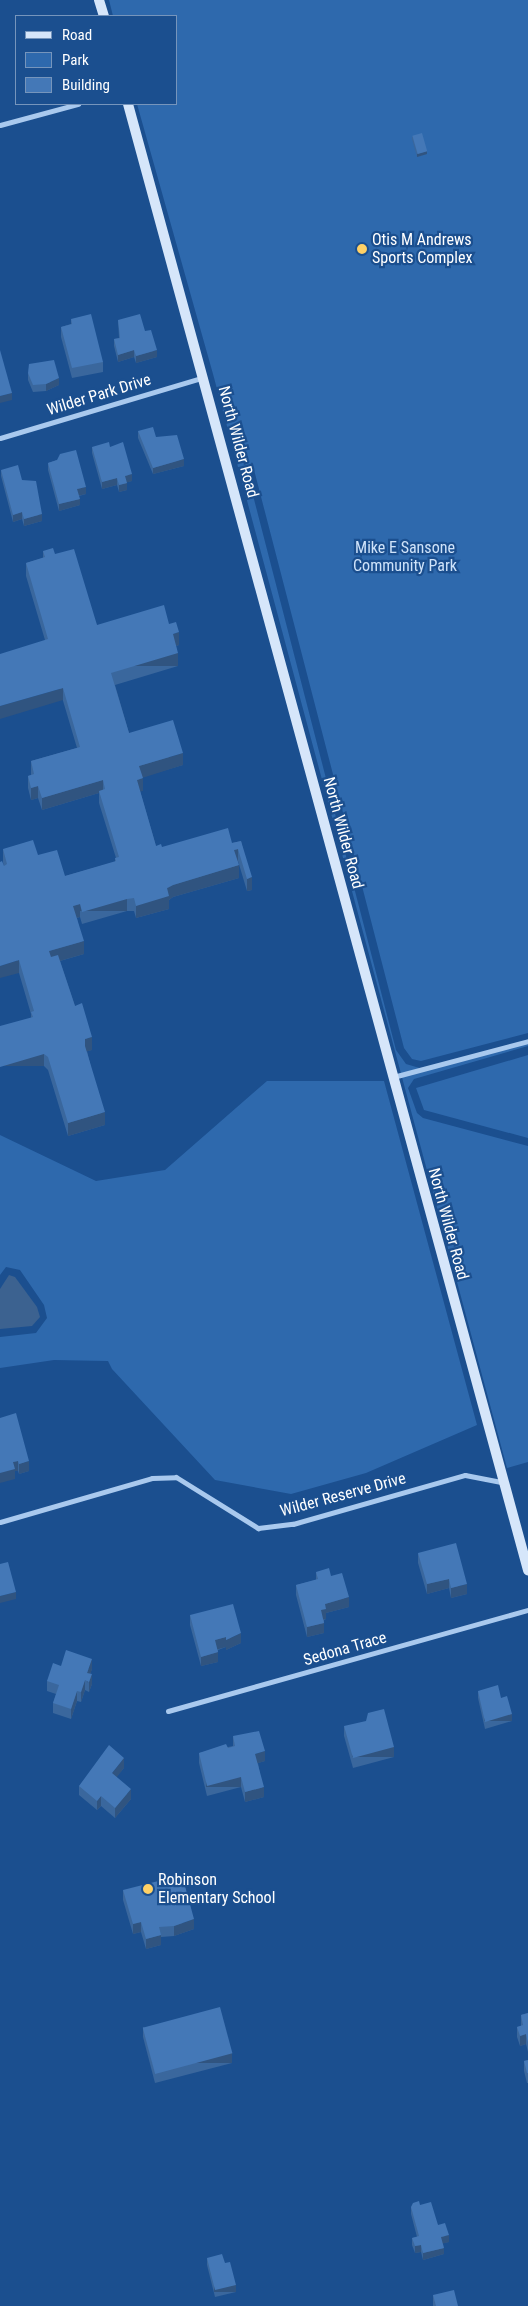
<!DOCTYPE html>
<html>
<head>
<meta charset="utf-8">
<style>
  body { margin:0 }
  #map { position:relative; width:528px; height:2306px; overflow:hidden; background:#1b4f8f; font-family:"Roboto Condensed",sans-serif }
  div>[style] { position:absolute }
  .green>* { inset:0; background:#2e69ad }
  .water>* { inset:0; background:#3c6290 }
  .street>* { height:5px; margin:-2.5px; padding:0 2.5px; transform-origin:2.5px; border-radius:2.5px; background:#a9c9ee }
  .secondary>* { height:10px; margin:-5px; padding:0 5px; transform-origin:5px; border-radius:5px; background:#d6e6fa }
  .wall>* { inset:0; background:#3a679d }
  .shaded-wall>* { inset:0; background:#305480; transform-origin:0 0 }
  .building>* { inset:0; background:#4478b7; transform-origin:0 0 }
  .dots>* { width:14px; height:14px; translate:-50% -50%; box-sizing:border-box; border:2px solid #1b4f8f; border-radius:50% }
  span { translate:-50% -50%; white-space:nowrap; text-align:center; line-height:1.15; -webkit-text-stroke:4.5px #1b4f8f; paint-order:stroke }
  .poi-label { font-size:16px; color:#fff }
  .left { translate:0 -50%; text-align:left }
  .street-label { font-size:16px; color:#fff }
  .park-label { font-size:16px; color:#cfe3fa }
  .legend { position:absolute; left:15px; top:15px; width:162px; height:90px; box-sizing:border-box; background:#1b4f8f; border:1px solid #7695bc; margin:0; padding:6px 9px; list-style:none; font-size:15px; color:#fff }
  .legend li { display:flex; align-items:center; gap:10px; height:25px }
  .legend b { width:25px; border:1px solid #7695bc }
</style>
</head>
<body>
<div id="map">
  <div class="green">
    <div style="clip-path:polygon(109px 0,528px 0,528px 1033px,421px 1061px,412px 1059px,404px 1048px,252px 462px,247px 472px,396px 1050px,406px 1064px,423px 1069px,528px 1042px,528px 1046px,414px 1079px,408px 1088px,417px 1113px,423px 1118px,528px 1146px,528px 1462px,507px 1468px,213px 374px,137px 104px,176px 104px,176px 16px,113px 16px)"></div>
    <div style="clip-path:polygon(528px 1055px,528px 1138px,424px 1110px,416px 1088px)"></div>
    <div style="clip-path:polygon(267px 1081px,384px 1081px,477px 1425px,366px 1473px,291px 1494px,215px 1480px,112px 1369px,108px 1361px,54px 1360px,0 1368px,0 1337px,36px 1333px,47px 1318px,44px 1305px,20px 1270px,6px 1267px,0 1275px,0 1135px,96px 1181px,165px 1170px)"></div>
  </div>
  <div class="water">
    <div style="clip-path:polygon(9px 1275px,15px 1277px,37px 1307px,40px 1317px,32px 1326px,0 1329px,0 1289px)"></div>
  </div>
  <div class="street">
    <div style="left:0;top:125px;width:81px;rotate:-15.1deg"></div>
    <div style="left:0;top:438px;width:213px;rotate:-16.6deg"></div>
    <div style="left:393px;top:1077px;width:140px;rotate:-14.9deg"></div>
    <div style="left:0;top:1522px;width:158px;rotate:-16.1deg"></div>
    <div style="left:152px;top:1478px;width:24px;rotate:-2deg"></div>
    <div style="left:176px;top:1477px;width:97px;rotate:31.9deg"></div>
    <div style="left:258px;top:1528px;width:35px;rotate:-7deg"></div>
    <div style="left:293px;top:1524px;width:179px;rotate:-15.9deg"></div>
    <div style="left:465px;top:1475px;width:38px;rotate:11deg"></div>
    <div style="left:168px;top:1711px;width:374px;rotate:-15.7deg"></div>
  </div>
  <div class="secondary">
    <div style="left:99px;top:0;width:17px;rotate:73deg"></div>
    <div style="left:128px;top:104px;width:1520px;rotate:74.74deg"></div>
  </div>
  <div class="wall">
    <div style="clip-path:polygon(412px 136px,427px 154px,417px 157px,412px 139px)"></div>
    <div style="clip-path:polygon(71px 319px,103px 362px,103px 372px,72px 378px,61px 337px,61px 327px,71px 324px)"></div>
    <div style="clip-path:polygon(118px 320px,145px 331px,157px 357px,136px 363px,134px 357px,118px 362px,114px 346px,114px 339px,119px 338px)"></div>
    <div style="clip-path:polygon(28px 373px,59px 385px,46px 391px,33px 392px,28px 380px)"></div>
    <div style="clip-path:polygon(138px 431px,156px 437px,184px 466px,153px 474px,138px 438px)"></div>
    <div style="clip-path:polygon(92px 447px,110px 447px,132px 481px,127px 482px,127px 490px,119px 492px,117px 485px,102px 489px,92px 453px)"></div>
    <div style="clip-path:polygon(57px 460px,86px 494px,79px 496px,80px 505px,59px 511px,48px 470px,48px 463px)"></div>
    <div style="clip-path:polygon(1px 470px,22px 480px,42px 521px,24px 526px,22px 519px,13px 522px,1px 476px)"></div>
    <div style="clip-path:polygon(43px 551px,55px 554px,97px 625px,169px 624px,179px 645px,176px 646px,178px 666px,115px 685px,129px 733px,183px 765px,142px 777px,143px 791px,140px 791px,156px 846px,162px 847px,232px 843px,241px 841px,252px 890px,247px 891px,238px 861px,239px 878px,173px 897px,169px 900px,169px 909px,136px 918px,134px 911px,127px 911px,82px 924px,80px 917px,77px 918px,84px 954px,60px 961px,75px 1006px,92px 1050px,87px 1051px,105px 1125px,68px 1136px,48px 1070px,44px 1066px,31px 1017px,31px 1014px,19px 973px,3px 862px,3px 849px,38px 855px,65px 876px,115px 862px,115px 858px,116px 858px,99px 803px,99px 793px,42px 810px,38px 798px,31px 800px,28px 788px,28px 776px,31px 775px,31px 761px,77px 748px,26px 576px,26px 563px,43px 558px)"></div>
    <div style="clip-path:polygon(0 1418px,29px 1471px,19px 1474px,18px 1471px,15px 1471px,15px 1479px)"></div>
    <div style="clip-path:polygon(418px 1553px,467px 1594px,451px 1598px,449px 1588px,427px 1594px,418px 1563px)"></div>
    <div style="clip-path:polygon(316px 1572px,331px 1576px,349px 1607px,326px 1613px,326px 1619px,324px 1620px,324px 1633px,307px 1637px,296px 1595px,296px 1585px,316px 1580px)"></div>
    <div style="clip-path:polygon(190px 1615px,241px 1643px,226px 1650px,226px 1647px,218px 1650px,218px 1662px,201px 1666px,190px 1625px)"></div>
    <div style="clip-path:polygon(61px 1666px,92px 1669px,90px 1674px,92px 1684px,89px 1692px,85px 1690px,81px 1702px,77px 1701px,71px 1719px,53px 1713px,53px 1703px,56px 1694px,47px 1691px,47px 1681px)"></div>
    <div style="clip-path:polygon(478px 1691px,501px 1698px,512px 1721px,485px 1729px,478px 1698px)"></div>
    <div style="clip-path:polygon(344px 1726px,394px 1757px,353px 1768px,344px 1736px)"></div>
    <div style="clip-path:polygon(233px 1736px,265px 1761px,258px 1763px,264px 1797px,245px 1802px,241px 1787px,207px 1796px,199px 1763px,199px 1753px,233px 1746px)"></div>
    <div style="clip-path:polygon(124px 1768px,116px 1777px,131px 1799px,115px 1818px,101px 1806px,97px 1810px,79px 1795px,79px 1786px)"></div>
    <div style="clip-path:polygon(123px 1890px,194px 1929px,174px 1936px,161px 1937px,161px 1945px,146px 1949px,141px 1932px,133px 1934px,123px 1900px)"></div>
    <div style="clip-path:polygon(528px 2013px,528px 2052px,526px 2044px,520px 2046px,517px 2037px,517px 2027px,521px 2026px,521px 2015px)"></div>
    <div style="clip-path:polygon(143px 2027px,232px 2063px,155px 2083px,143px 2037px)"></div>
    <div style="clip-path:polygon(528px 2060px,528px 2083px,527px 2083px,524px 2071px,524px 2061px)"></div>
    <div style="clip-path:polygon(420px 2205px,438px 2225px,449px 2242px,443px 2243px,444px 2254px,423px 2260px,421px 2252px,415px 2253px,412px 2245px,412px 2238px,417px 2237px,411px 2214px,411px 2207px)"></div>
    <div style="clip-path:polygon(207px 2258px,225px 2263px,236px 2292px,215px 2297px,207px 2265px)"></div>
    <div style="clip-path:polygon(433px 2295px,458px 2306px,433px 2306px)"></div>
  </div>
  <div class="shaded-wall">
    <div style="clip-path:polygon(427px 151px,427px 154px,417px 157px,417px 154px)"></div>
    <div style="clip-path:polygon(134px 350px,134px 357px,118px 362px,118px 355px)"></div>
    <div style="clip-path:polygon(157px 350px,157px 357px,136px 363px,136px 356px)"></div>
    <div style="clip-path:polygon(59px 378px,59px 385px,46px 391px,46px 384px)"></div>
    <div style="clip-path:polygon(12px 393px,12px 400px,0 403px,0 396px)"></div>
    <div style="clip-path:polygon(184px 459px,184px 466px,153px 474px,153px 468px)"></div>
    <div style="clip-path:polygon(132px 474px,132px 481px,125px 483px,125px 476px)"></div>
    <div style="clip-path:polygon(117px 478px,117px 485px,102px 489px,102px 482px)"></div>
    <div style="clip-path:polygon(127px 483px,127px 490px,119px 492px,119px 485px)"></div>
    <div style="clip-path:polygon(86px 487px,86px 494px,77px 496px,77px 489px)"></div>
    <div style="clip-path:polygon(80px 499px,80px 505px,59px 511px,59px 504px)"></div>
    <div style="clip-path:polygon(22px 512px,22px 519px,13px 522px,13px 515px)"></div>
    <div style="clip-path:polygon(42px 514px,42px 521px,24px 526px,24px 519px)"></div>
    <div style="clip-path:polygon(179px 632px,179px 645px,173px 647px,173px 634px)"></div>
    <div style="left:178px;top:653px;width:13px;height:70px;rotate:90deg"></div>
    <div style="clip-path:polygon(63px 688px,63px 700px,0 719px,0 706px)"></div>
    <div style="clip-path:polygon(183px 753px,183px 765px,139px 779px,139px 766px)"></div>
    <div style="clip-path:polygon(143px 778px,143px 791px,137px 792px,137px 780px)"></div>
    <div style="clip-path:polygon(103px 780px,103px 792px,99px 791px,99px 793px,42px 810px,42px 798px)"></div>
    <div style="clip-path:polygon(38px 786px,38px 798px,31px 800px,31px 788px)"></div>
    <div style="clip-path:polygon(238px 849px,238px 861px,234px 863px,234px 850px)"></div>
    <div style="clip-path:polygon(239px 865px,239px 878px,173px 897px,169px 900px,169px 909px,136px 918px,136px 906px,173px 885px)"></div>
    <div style="clip-path:polygon(252px 877px,252px 890px,247px 891px,247px 879px)"></div>
    <div style="left:127px;top:899px;width:12px;height:47px;rotate:90deg"></div>
    <div style="clip-path:polygon(80px 904px,80px 917px,73px 919px,73px 906px)"></div>
    <div style="clip-path:polygon(84px 941px,84px 954px,49px 964px,49px 951px)"></div>
    <div style="clip-path:polygon(19px 960px,19px 973px,0 978px,0 966px)"></div>
    <div style="clip-path:polygon(92px 1037px,92px 1050px,85px 1052px,85px 1039px)"></div>
    <div style="left:44px;top:1054px;width:12px;height:46px;rotate:90deg"></div>
    <div style="clip-path:polygon(105px 1112px,105px 1125px,68px 1136px,68px 1123px)"></div>
    <div style="clip-path:polygon(18px 1461px,18px 1471px,15px 1471px,15px 1479px,0 1483px,0 1473px,13px 1462px)"></div>
    <div style="clip-path:polygon(29px 1461px,29px 1471px,19px 1474px,19px 1464px)"></div>
    <div style="clip-path:polygon(449px 1579px,449px 1588px,427px 1594px,427px 1584px)"></div>
    <div style="clip-path:polygon(467px 1584px,467px 1594px,451px 1598px,451px 1588px)"></div>
    <div style="clip-path:polygon(16px 1592px,16px 1599px,0 1603px,0 1596px)"></div>
    <div style="clip-path:polygon(349px 1597px,349px 1607px,326px 1613px,326px 1619px,321px 1620px,321px 1610px,325px 1604px)"></div>
    <div style="clip-path:polygon(324px 1623px,324px 1633px,307px 1637px,307px 1627px)"></div>
    <div style="clip-path:polygon(241px 1633px,241px 1643px,226px 1650px,226px 1640px)"></div>
    <div style="clip-path:polygon(226px 1637px,226px 1647px,215px 1650px,215px 1640px)"></div>
    <div style="clip-path:polygon(218px 1652px,218px 1662px,201px 1666px,201px 1657px)"></div>
    <div style="clip-path:polygon(92px 1659px,92px 1669px,87px 1683px,87px 1673px)"></div>
    <div style="clip-path:polygon(92px 1674px,92px 1684px,89px 1692px,89px 1682px)"></div>
    <div style="clip-path:polygon(85px 1680px,85px 1690px,81px 1702px,81px 1692px)"></div>
    <div style="clip-path:polygon(77px 1691px,77px 1701px,71px 1719px,71px 1709px)"></div>
    <div style="left:512px;top:1714px;width:7px;height:28px;rotate:90deg"></div>
    <div style="left:394px;top:1747px;width:10px;height:42px;rotate:90deg"></div>
    <div style="clip-path:polygon(265px 1751px,265px 1761px,255px 1764px,255px 1754px)"></div>
    <div style="clip-path:polygon(124px 1758px,124px 1768px,112px 1783px,112px 1773px)"></div>
    <div style="left:241px;top:1777px;width:10px;height:35px;rotate:90deg"></div>
    <div style="clip-path:polygon(264px 1787px,264px 1797px,245px 1802px,245px 1792px)"></div>
    <div style="clip-path:polygon(131px 1789px,131px 1799px,115px 1818px,115px 1808px)"></div>
    <div style="clip-path:polygon(101px 1796px,101px 1806px,97px 1810px,97px 1801px)"></div>
    <div style="clip-path:polygon(194px 1919px,194px 1929px,174px 1936px,174px 1926px)"></div>
    <div style="clip-path:polygon(141px 1922px,141px 1932px,133px 1934px,133px 1924px)"></div>
    <div style="clip-path:polygon(161px 1935px,161px 1945px,146px 1949px,146px 1939px)"></div>
    <div style="clip-path:polygon(526px 2034px,526px 2044px,520px 2046px,520px 2036px)"></div>
    <div style="left:232px;top:2053px;width:10px;height:80px;rotate:90deg"></div>
    <div style="clip-path:polygon(449px 2235px,449px 2242px,441px 2244px,441px 2237px)"></div>
    <div style="clip-path:polygon(421px 2245px,421px 2252px,415px 2253px,415px 2246px)"></div>
    <div style="clip-path:polygon(444px 2248px,444px 2254px,423px 2260px,423px 2253px)"></div>
    <div style="left:236px;top:2285px;width:7px;height:22px;rotate:90deg"></div>
  </div>
  <div class="building">
    <div style="left:422px;top:133px;width:19px;height:10px;rotate:74deg"></div>
    <div style="clip-path:polygon(91px 314px,103px 362px,72px 368px,61px 327px,72px 324px,71px 319px)"></div>
    <div style="clip-path:polygon(140px 314px,145px 331px,151px 330px,157px 350px,136px 356px,134px 350px,118px 355px,114px 339px,120px 338px,118px 320px)"></div>
    <div style="clip-path:polygon(0 350px,12px 393px,0 396px)"></div>
    <div style="clip-path:polygon(54px 360px,59px 378px,46px 384px,33px 385px,28px 373px,29px 364px)"></div>
    <div style="clip-path:polygon(153px 427px,156px 437px,177px 435px,184px 459px,153px 468px,138px 431px)"></div>
    <div style="clip-path:polygon(109px 442px,110px 447px,123px 442px,132px 474px,125px 476px,127px 483px,119px 485px,117px 478px,102px 482px,92px 447px)"></div>
    <div style="clip-path:polygon(76px 450px,86px 487px,77px 489px,80px 499px,59px 504px,48px 463px,57px 460px,60px 454px)"></div>
    <div style="clip-path:polygon(18px 465px,22px 480px,36px 481px,42px 514px,24px 519px,22px 512px,13px 515px,1px 470px)"></div>
    <div style="clip-path:polygon(53px 548px,55px 554px,74px 549px,97px 625px,164px 605px,169px 624px,176px 622px,179px 632px,173px 634px,178px 653px,111px 673px,129px 733px,173px 720px,183px 753px,139px 766px,143px 778px,137px 780px,156px 846px,161px 844px,162px 847px,228px 828px,232px 843px,241px 841px,252px 877px,247px 879px,238px 849px,234px 850px,239px 865px,173px 885px,167px 888px,169px 896px,136px 906px,134px 898px,127px 899px,82px 912px,80px 904px,73px 906px,84px 941px,49px 951px,51px 957px,58px 955px,75px 1006px,82px 1003px,92px 1037px,85px 1039px,85px 1046px,105px 1112px,68px 1123px,48px 1057px,44px 1054px,0 1067px,0 1026px,33px 1017px,31px 1012px,34px 1011px,19px 960px,0 966px,0 862px,2px 861px,4px 866px,7px 864px,3px 849px,33px 840px,38px 855px,57px 850px,65px 876px,116px 861px,115px 858px,119px 857px,99px 791px,105px 789px,103px 780px,42px 798px,38px 786px,31px 788px,28px 776px,34px 774px,31px 761px,80px 747px,63px 688px,0 706px,0 654px,48px 639px,26px 563px,45px 557px,43px 551px)"></div>
    <div style="clip-path:polygon(16px 1413px,29px 1461px,19px 1464px,18px 1461px,13px 1462px,15px 1469px,0 1473px,0 1418px)"></div>
    <div style="clip-path:polygon(456px 1543px,467px 1584px,451px 1588px,449px 1579px,427px 1584px,418px 1553px)"></div>
    <div style="clip-path:polygon(8px 1562px,16px 1592px,0 1596px,0 1564px)"></div>
    <div style="clip-path:polygon(329px 1568px,331px 1576px,342px 1573px,349px 1597px,325px 1604px,326px 1609px,321px 1610px,324px 1623px,307px 1627px,296px 1585px,318px 1579px,316px 1572px)"></div>
    <div style="clip-path:polygon(233px 1604px,241px 1633px,226px 1640px,226px 1637px,215px 1640px,218px 1652px,201px 1657px,190px 1615px)"></div>
    <div style="clip-path:polygon(66px 1650px,92px 1659px,87px 1673px,92px 1674px,89px 1682px,85px 1680px,81px 1692px,77px 1691px,71px 1709px,53px 1703px,59px 1685px,47px 1681px,53px 1663px,61px 1666px)"></div>
    <div style="clip-path:polygon(498px 1685px,501px 1698px,507px 1696px,512px 1714px,485px 1722px,478px 1691px)"></div>
    <div style="clip-path:polygon(384px 1709px,394px 1747px,353px 1758px,344px 1726px,366px 1721px,368px 1713px)"></div>
    <div style="clip-path:polygon(259px 1731px,265px 1751px,255px 1754px,264px 1787px,245px 1792px,241px 1777px,207px 1786px,199px 1753px,226px 1744px,228px 1748px,235px 1746px,233px 1736px)"></div>
    <div style="clip-path:polygon(109px 1745px,124px 1758px,112px 1773px,131px 1789px,115px 1808px,101px 1796px,97px 1801px,79px 1786px)"></div>
    <div style="clip-path:polygon(182px 1875px,194px 1919px,174px 1926px,159px 1927px,161px 1935px,146px 1939px,141px 1922px,133px 1924px,123px 1890px)"></div>
    <div style="left:220px;top:2007px;width:48px;height:80px;rotate:75deg"></div>
    <div style="clip-path:polygon(528px 2013px,528px 2043px,526px 2034px,520px 2036px,517px 2027px,523px 2025px,521px 2015px)"></div>
    <div style="clip-path:polygon(528px 2060px,528px 2073px,527px 2073px,524px 2061px)"></div>
    <div style="clip-path:polygon(419px 2201px,420px 2205px,431px 2202px,438px 2225px,445px 2223px,449px 2235px,441px 2237px,444px 2248px,423px 2253px,421px 2245px,415px 2246px,412px 2238px,419px 2236px,411px 2207px,413px 2203px)"></div>
    <div style="clip-path:polygon(222px 2254px,225px 2263px,230px 2262px,236px 2285px,215px 2290px,207px 2258px)"></div>
    <div style="clip-path:polygon(454px 2290px,458px 2306px,436px 2306px,433px 2295px)"></div>
  </div>
  <div class="dots">
    <div style="left:362px;top:249px;background:#ffd166"></div>
    <div style="left:148px;top:1889px;background:#ffd166"></div>
  </div>
  <div class="poi-label">
    <span class="left" style="left:372px;top:249px">Otis M Andrews<br>Sports Complex</span>
    <span class="left" style="left:158px;top:1889px">Robinson<br>Elementary School</span>
  </div>
  <div class="street-label">
    <span style="left:99px;top:395px;rotate:-17deg">Wilder Park Drive</span>
    <span style="left:238px;top:442px;rotate:75deg">North Wilder Road</span>
    <span style="left:343px;top:833px;rotate:75deg">North Wilder Road</span>
    <span style="left:448px;top:1224px;rotate:75deg">North Wilder Road</span>
    <span style="left:343px;top:1495px;rotate:-15deg">Wilder Reserve Drive</span>
    <span style="left:345px;top:1649px;rotate:-16deg">Sedona Trace</span>
  </div>
  <div class="park-label">
    <span style="left:405px;top:557px">Mike E Sansone<br>Community Park</span>
  </div>
  <ul class="legend">
  <li><b style="height:6px;background:#d6e6fa"></b>Road</li>
  <li><b style="height:14px;background:#2e69ad"></b>Park</li>
  <li><b style="height:14px;background:#4478b7"></b>Building</li>
  </ul>
</div>
</body>
</html>
